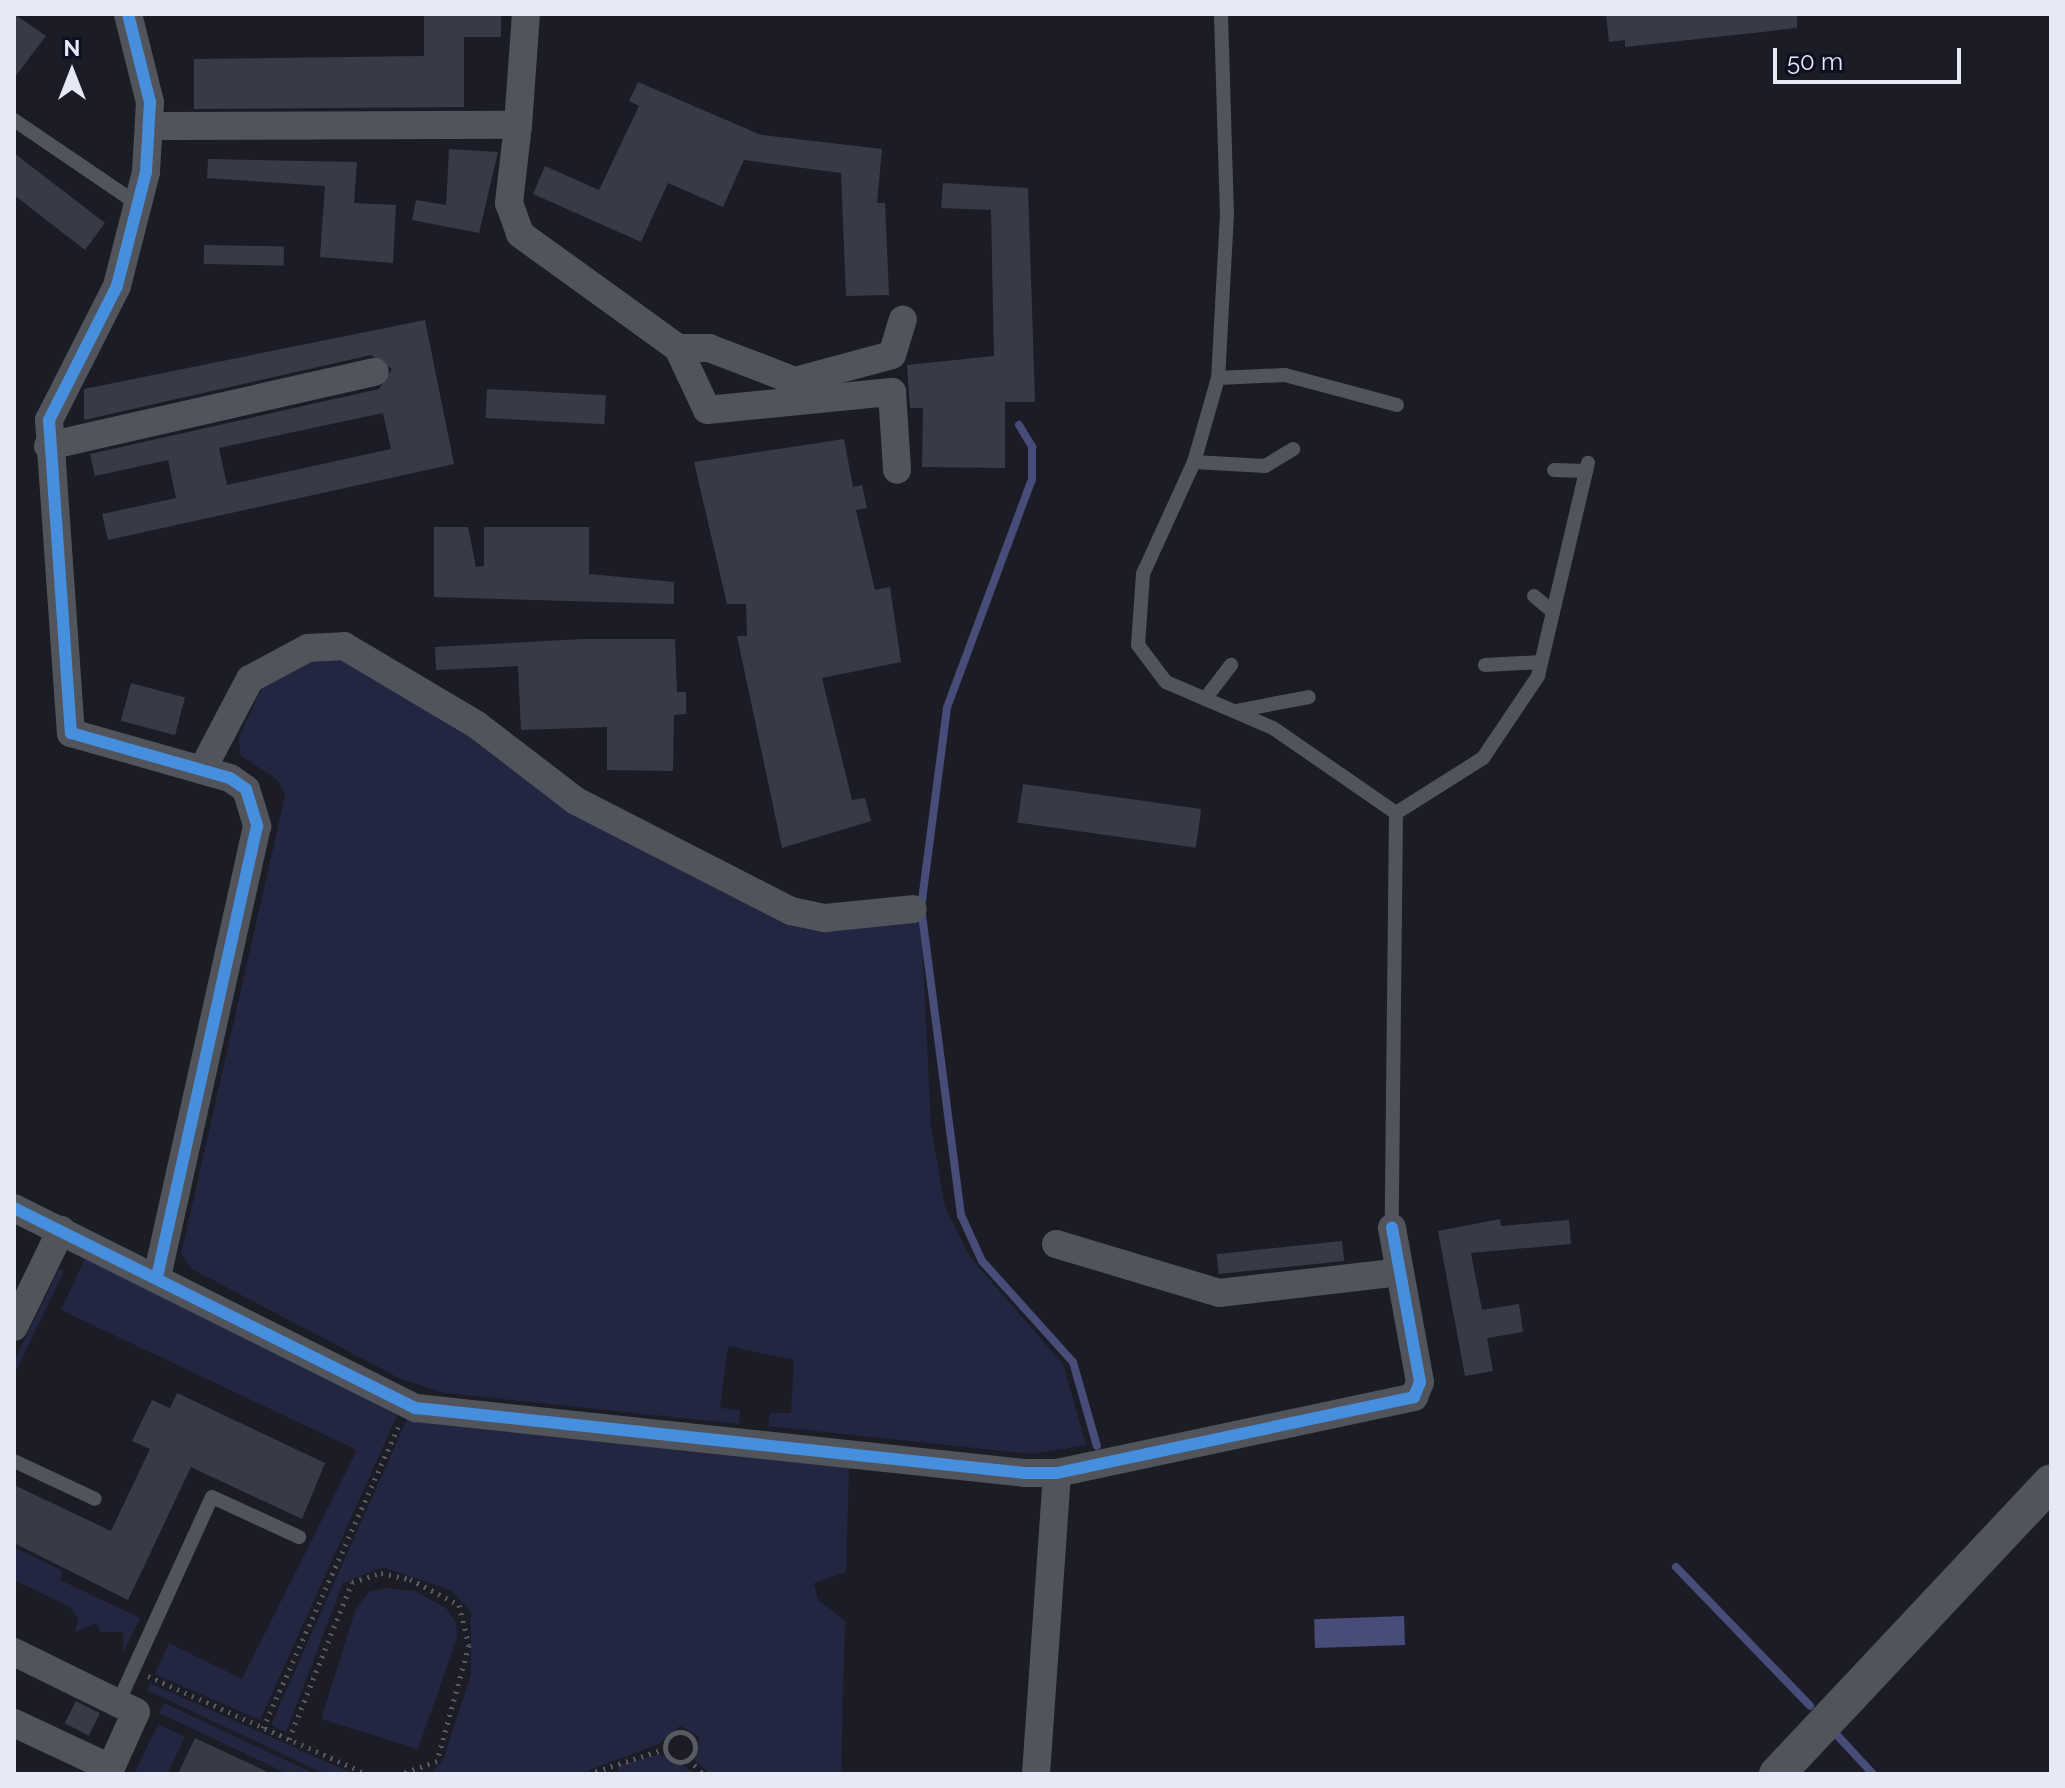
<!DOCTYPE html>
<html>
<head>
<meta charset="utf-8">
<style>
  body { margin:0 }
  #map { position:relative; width:2065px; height:1788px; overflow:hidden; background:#1c1c26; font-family:Raleway,sans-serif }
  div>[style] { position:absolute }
  .green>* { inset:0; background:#232641 }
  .water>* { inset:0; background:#474c78; transform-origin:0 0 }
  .stream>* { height:8px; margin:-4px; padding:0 4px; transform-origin:4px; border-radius:4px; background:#474c78 }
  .building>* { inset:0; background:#393a47; transform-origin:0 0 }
  .path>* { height:5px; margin-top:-2.5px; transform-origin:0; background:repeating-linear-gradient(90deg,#585961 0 2px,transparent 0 8px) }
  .path>.ring { margin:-2.5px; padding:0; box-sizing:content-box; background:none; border:5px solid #585961; border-radius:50% }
  .service>* { height:14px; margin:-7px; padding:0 7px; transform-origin:7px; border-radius:7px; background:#52545c }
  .minor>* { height:28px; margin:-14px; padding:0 14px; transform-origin:14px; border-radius:14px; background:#52545c }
  .tertiary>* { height:36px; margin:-18px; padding:0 18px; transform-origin:18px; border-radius:18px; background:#52545c }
  .cycleway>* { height:12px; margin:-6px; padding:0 6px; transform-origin:6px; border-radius:6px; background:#468fdf }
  span { translate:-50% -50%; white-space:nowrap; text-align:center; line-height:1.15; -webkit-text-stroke:8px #0e1021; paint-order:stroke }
  .frame { position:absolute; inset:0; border:16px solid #e6e9f6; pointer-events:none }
  .north { position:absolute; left:32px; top:32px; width:80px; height:80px; -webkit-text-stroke:6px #0e1021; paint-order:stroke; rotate:0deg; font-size:22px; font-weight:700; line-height:32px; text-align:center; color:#e6e9f6 }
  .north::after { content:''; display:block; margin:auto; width:28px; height:36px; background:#e6e9f6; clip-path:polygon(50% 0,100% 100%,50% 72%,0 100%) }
  .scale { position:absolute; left:1773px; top:48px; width:188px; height:36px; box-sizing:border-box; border:4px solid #e6e9f6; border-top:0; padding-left:10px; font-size:24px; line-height:28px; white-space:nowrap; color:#e6e9f6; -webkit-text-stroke:6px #0e1021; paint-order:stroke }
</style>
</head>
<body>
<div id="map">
  <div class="green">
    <div style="clip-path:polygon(308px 658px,352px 661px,788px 916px,921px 920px,931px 1126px,945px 1207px,970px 1257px,1063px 1364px,1086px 1445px,1031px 1454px,768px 1426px,770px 1413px,791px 1413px,794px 1360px,728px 1346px,720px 1408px,740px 1410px,739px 1424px,445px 1393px,401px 1379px,192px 1269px,181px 1254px,285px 796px,278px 780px,240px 755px,239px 737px,262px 687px)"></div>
    <div style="clip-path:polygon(89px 1250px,400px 1409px,260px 1720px,155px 1674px,169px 1643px,242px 1679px,357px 1450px,61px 1310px)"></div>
    <div style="clip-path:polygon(59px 1269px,64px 1271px,14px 1375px,14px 1361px)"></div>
    <div style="clip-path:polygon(410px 1412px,849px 1467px,846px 1572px,814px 1583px,818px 1600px,845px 1621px,841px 1774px,710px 1774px,695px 1760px,699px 1736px,680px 1726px,659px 1744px,579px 1774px,430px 1774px,443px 1760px,471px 1674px,471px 1612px,451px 1590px,383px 1567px,343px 1583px,286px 1732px,271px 1725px)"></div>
    <div style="clip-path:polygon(14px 1547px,63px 1571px,60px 1580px,140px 1618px,123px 1652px,123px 1632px,100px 1632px,96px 1623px,75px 1632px,78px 1618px,70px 1607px,14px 1580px)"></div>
    <div style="clip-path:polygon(386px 1588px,415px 1591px,446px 1608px,456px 1623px,457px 1638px,418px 1749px,321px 1719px,356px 1608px,369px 1592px)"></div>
    <div style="clip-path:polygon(150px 1683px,289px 1745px,354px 1774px,325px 1774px,147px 1690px)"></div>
    <div style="clip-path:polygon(164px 1703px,315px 1774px,288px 1774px,159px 1713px)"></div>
    <div style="clip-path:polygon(158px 1724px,185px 1737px,167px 1774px,134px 1774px)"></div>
    <div style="clip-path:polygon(660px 1754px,697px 1774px,618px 1774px,619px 1765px)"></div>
  </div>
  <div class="water">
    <div style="left:1404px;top:1616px;width:29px;height:90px;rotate:88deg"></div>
  </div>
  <div class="stream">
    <div style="left:1019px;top:425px;width:26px;rotate:59deg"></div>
    <div style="left:1032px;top:447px;width:32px;rotate:90deg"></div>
    <div style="left:1032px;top:479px;width:244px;rotate:110.4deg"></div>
    <div style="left:947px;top:708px;width:201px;rotate:97.4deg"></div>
    <div style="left:921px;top:907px;width:311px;rotate:82.6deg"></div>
    <div style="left:961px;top:1215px;width:51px;rotate:65.5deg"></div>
    <div style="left:982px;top:1261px;width:136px;rotate:48deg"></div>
    <div style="left:1073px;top:1362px;width:87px;rotate:74.1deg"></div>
    <div style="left:1676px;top:1567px;width:193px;rotate:46deg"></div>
    <div style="left:1836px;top:1734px;width:54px;rotate:47.2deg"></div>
  </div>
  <div class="building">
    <div style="clip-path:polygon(14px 14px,46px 36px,14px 78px)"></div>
    <div style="clip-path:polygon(424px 14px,501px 14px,501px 37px,464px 37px,464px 107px,194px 109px,194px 59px,424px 56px)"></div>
    <div style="clip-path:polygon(1606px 14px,1797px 14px,1797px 28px,1625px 47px,1625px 40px,1609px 42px)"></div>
    <div style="clip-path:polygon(638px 82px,761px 135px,882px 149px,877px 203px,885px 203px,889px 295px,846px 296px,841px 173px,744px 160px,723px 207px,668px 183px,641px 242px,533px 194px,545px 166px,599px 190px,639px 106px,629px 101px)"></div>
    <div style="clip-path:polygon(449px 149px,498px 152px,479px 233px,412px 220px,416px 200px,446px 205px)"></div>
    <div style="clip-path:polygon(14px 153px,105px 223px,85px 250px,14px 195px)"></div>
    <div style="clip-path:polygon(208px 159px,357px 162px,354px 203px,396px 205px,393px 263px,320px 257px,325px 186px,207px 178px)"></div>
    <div style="clip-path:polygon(943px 183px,1028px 188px,1035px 402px,1005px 402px,1005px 468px,922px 467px,923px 408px,910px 408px,907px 365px,994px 356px,991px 210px,941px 208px)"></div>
    <div style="left:204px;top:245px;width:80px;height:19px;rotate:1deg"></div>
    <div style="clip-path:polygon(evenodd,425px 320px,454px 464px,108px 540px,102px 514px,176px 498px,168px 460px,95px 476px,90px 454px,379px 389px,392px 369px,371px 355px,84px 420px,84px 389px,425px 320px,383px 413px,391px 449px,227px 485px,219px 448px,383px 413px)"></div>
    <div style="left:487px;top:389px;width:119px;height:29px;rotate:3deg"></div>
    <div style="clip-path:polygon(844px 439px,853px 487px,862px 485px,867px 508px,856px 510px,875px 590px,890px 587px,901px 662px,822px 678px,852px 800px,865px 798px,871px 821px,782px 848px,737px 636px,747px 636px,746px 604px,727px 604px,694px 462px)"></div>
    <div style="clip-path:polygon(434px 527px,468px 527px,476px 567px,484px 566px,484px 527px,589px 527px,589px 574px,674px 582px,674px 604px,434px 597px)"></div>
    <div style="clip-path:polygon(583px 639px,675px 639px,677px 692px,686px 692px,686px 714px,674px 715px,673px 771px,607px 770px,607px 727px,521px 730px,518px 666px,436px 670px,435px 647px)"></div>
    <div style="left:131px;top:683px;width:56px;height:39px;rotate:15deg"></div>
    <div style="left:1023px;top:784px;width:180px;height:39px;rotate:8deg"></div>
    <div style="clip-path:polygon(1500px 1219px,1501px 1226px,1569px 1220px,1571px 1244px,1471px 1253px,1482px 1310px,1519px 1304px,1523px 1332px,1487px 1338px,1493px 1371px,1465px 1376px,1438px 1231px)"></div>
    <div style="left:1342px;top:1241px;width:20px;height:126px;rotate:84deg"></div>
    <div style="clip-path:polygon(177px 1393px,325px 1463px,302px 1519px,191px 1467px,128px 1600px,14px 1543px,14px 1485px,111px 1531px,150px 1449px,132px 1441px,152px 1400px,170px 1408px)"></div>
    <div style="left:76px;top:1701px;width:27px;height:25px;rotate:27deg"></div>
    <div style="clip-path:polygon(195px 1738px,272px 1774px,178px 1774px)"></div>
  </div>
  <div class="path">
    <div style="left:148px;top:1676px;width:240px;rotate:24.1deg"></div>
    <div style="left:263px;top:1728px;width:331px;rotate:-65.8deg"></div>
    <div class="ring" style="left:665px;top:1732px;width:25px;height:25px"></div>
    <div style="left:289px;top:1739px;width:169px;rotate:-68.1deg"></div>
    <div style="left:352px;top:1582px;width:30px;rotate:-17deg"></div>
    <div style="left:381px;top:1573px;width:30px;rotate:12deg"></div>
    <div style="left:410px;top:1579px;width:55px;rotate:28deg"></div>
    <div style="left:459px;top:1605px;width:41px;rotate:76deg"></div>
    <div style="left:469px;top:1645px;width:120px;rotate:105.4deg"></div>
    <div style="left:437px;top:1761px;width:37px;rotate:160deg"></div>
    <div style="left:689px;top:1759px;width:21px;rotate:47deg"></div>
    <div style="left:588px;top:1774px;width:81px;rotate:-18deg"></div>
  </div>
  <div class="service">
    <div style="left:1221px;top:14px;width:200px;rotate:88.3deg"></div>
    <div style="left:1227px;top:214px;width:164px;rotate:93.1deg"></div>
    <div style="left:1218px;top:378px;width:87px;rotate:105.9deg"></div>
    <div style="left:1194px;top:462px;width:123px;rotate:114.5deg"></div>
    <div style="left:1143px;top:574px;width:71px;rotate:94deg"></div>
    <div style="left:1138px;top:645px;width:46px;rotate:52.9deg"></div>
    <div style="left:1166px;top:682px;width:116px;rotate:23.3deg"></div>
    <div style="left:1273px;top:728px;width:150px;rotate:34.6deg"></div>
    <div style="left:1396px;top:813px;width:415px;rotate:90.6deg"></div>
    <div style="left:14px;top:120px;width:151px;rotate:34.2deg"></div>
    <div style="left:1218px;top:378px;width:67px;rotate:-2.6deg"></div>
    <div style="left:1285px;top:375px;width:116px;rotate:15deg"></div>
    <div style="left:1194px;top:462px;width:71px;rotate:3.2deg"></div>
    <div style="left:1265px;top:466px;width:33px;rotate:-31deg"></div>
    <div style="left:1554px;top:470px;width:32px;rotate:2deg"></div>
    <div style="left:1534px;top:596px;width:25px;rotate:40deg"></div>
    <div style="left:1485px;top:665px;width:56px;rotate:-3.1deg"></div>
    <div style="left:1205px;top:699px;width:43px;rotate:-52.6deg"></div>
    <div style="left:1236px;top:711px;width:74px;rotate:-10.9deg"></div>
    <div style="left:1396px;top:813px;width:103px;rotate:-32.3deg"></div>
    <div style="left:1483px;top:758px;width:99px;rotate:-56.1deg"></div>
    <div style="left:1538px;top:676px;width:219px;rotate:-76.8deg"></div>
    <div style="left:14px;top:1461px;width:89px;rotate:25.1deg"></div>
    <div style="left:118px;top:1703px;width:226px;rotate:-65.5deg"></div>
    <div style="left:212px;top:1497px;width:96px;rotate:24.7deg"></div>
  </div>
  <div class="minor">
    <div style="left:128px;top:14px;width:91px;rotate:76deg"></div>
    <div style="left:150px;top:102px;width:70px;rotate:93.3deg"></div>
    <div style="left:146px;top:172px;width:118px;rotate:104.3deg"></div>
    <div style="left:117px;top:286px;width:150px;rotate:116.9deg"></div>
    <div style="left:49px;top:420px;width:314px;rotate:86deg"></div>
    <div style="left:71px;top:733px;width:165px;rotate:15.8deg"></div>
    <div style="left:230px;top:778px;width:19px;rotate:35deg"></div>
    <div style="left:246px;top:789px;width:39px;rotate:73deg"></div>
    <div style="left:257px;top:826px;width:461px;rotate:102.5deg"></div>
    <div style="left:518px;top:125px;width:79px;rotate:96.6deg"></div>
    <div style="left:509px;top:203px;width:33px;rotate:70deg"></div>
    <div style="left:520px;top:234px;width:195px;rotate:35.8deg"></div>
    <div style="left:678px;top:348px;width:68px;rotate:64.9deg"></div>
    <div style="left:707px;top:410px;width:186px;rotate:-5.6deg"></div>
    <div style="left:892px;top:392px;width:78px;rotate:86.3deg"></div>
    <div style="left:152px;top:126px;width:366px;rotate:-0.2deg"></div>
    <div style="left:518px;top:125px;width:111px;rotate:-85.9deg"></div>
    <div style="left:678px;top:348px;width:31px"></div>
    <div style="left:709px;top:348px;width:92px;rotate:21deg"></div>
    <div style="left:795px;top:381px;width:100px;rotate:-15deg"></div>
    <div style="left:892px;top:355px;width:37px;rotate:-73deg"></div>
    <div style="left:48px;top:446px;width:335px;rotate:-12.8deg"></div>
    <div style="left:202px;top:770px;width:103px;rotate:-62.2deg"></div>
    <div style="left:250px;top:679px;width:66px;rotate:-28.1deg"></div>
    <div style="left:308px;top:648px;width:36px;rotate:-3deg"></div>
    <div style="left:344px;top:646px;width:155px;rotate:30.7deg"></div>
    <div style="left:477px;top:725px;width:125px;rotate:37.5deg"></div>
    <div style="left:576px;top:801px;width:242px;rotate:27.1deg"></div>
    <div style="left:791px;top:911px;width:35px;rotate:12deg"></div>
    <div style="left:825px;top:918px;width:88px;rotate:-5.8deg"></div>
    <div style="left:14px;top:1208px;width:449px;rotate:26.5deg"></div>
    <div style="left:416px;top:1408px;width:612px;rotate:6.09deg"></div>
    <div style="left:1025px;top:1473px;width:32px"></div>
    <div style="left:1057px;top:1473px;width:365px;rotate:-12deg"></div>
    <div style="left:1414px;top:1397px;width:16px;rotate:-68deg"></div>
    <div style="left:1420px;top:1382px;width:157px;rotate:-100.3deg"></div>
    <div style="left:1056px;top:1244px;width:170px;rotate:16.7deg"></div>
    <div style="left:1219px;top:1293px;width:182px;rotate:-6.6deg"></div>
    <div style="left:14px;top:1327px;width:108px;rotate:-64.1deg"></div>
    <div style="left:14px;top:1652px;width:136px;rotate:26.2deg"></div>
    <div style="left:136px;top:1712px;width:68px;rotate:114.3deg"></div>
    <div style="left:14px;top:1723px;width:106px;rotate:25.1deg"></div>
    <div style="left:1036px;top:1774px;width:302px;rotate:-86deg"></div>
  </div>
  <div class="tertiary">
    <div style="left:1777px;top:1774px;width:400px;rotate:-46.8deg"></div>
  </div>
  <div class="cycleway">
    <div style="left:128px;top:14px;width:91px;rotate:76deg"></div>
    <div style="left:150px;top:102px;width:70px;rotate:93.3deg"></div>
    <div style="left:146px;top:172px;width:118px;rotate:104.3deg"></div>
    <div style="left:117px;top:286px;width:150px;rotate:116.9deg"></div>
    <div style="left:49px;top:420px;width:314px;rotate:86deg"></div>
    <div style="left:71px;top:733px;width:165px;rotate:15.8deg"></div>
    <div style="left:230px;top:778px;width:19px;rotate:35deg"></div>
    <div style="left:246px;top:789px;width:39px;rotate:73deg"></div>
    <div style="left:257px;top:826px;width:461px;rotate:102.5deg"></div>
    <div style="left:14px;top:1208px;width:449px;rotate:26.5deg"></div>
    <div style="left:416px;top:1408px;width:612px;rotate:6.09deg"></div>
    <div style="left:1025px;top:1473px;width:32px"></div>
    <div style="left:1057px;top:1473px;width:365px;rotate:-12deg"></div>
    <div style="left:1414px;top:1397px;width:16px;rotate:-68deg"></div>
    <div style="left:1420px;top:1382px;width:157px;rotate:-100.3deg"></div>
  </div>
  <div class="frame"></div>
  <div class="north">N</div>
  <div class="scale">50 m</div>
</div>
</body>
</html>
